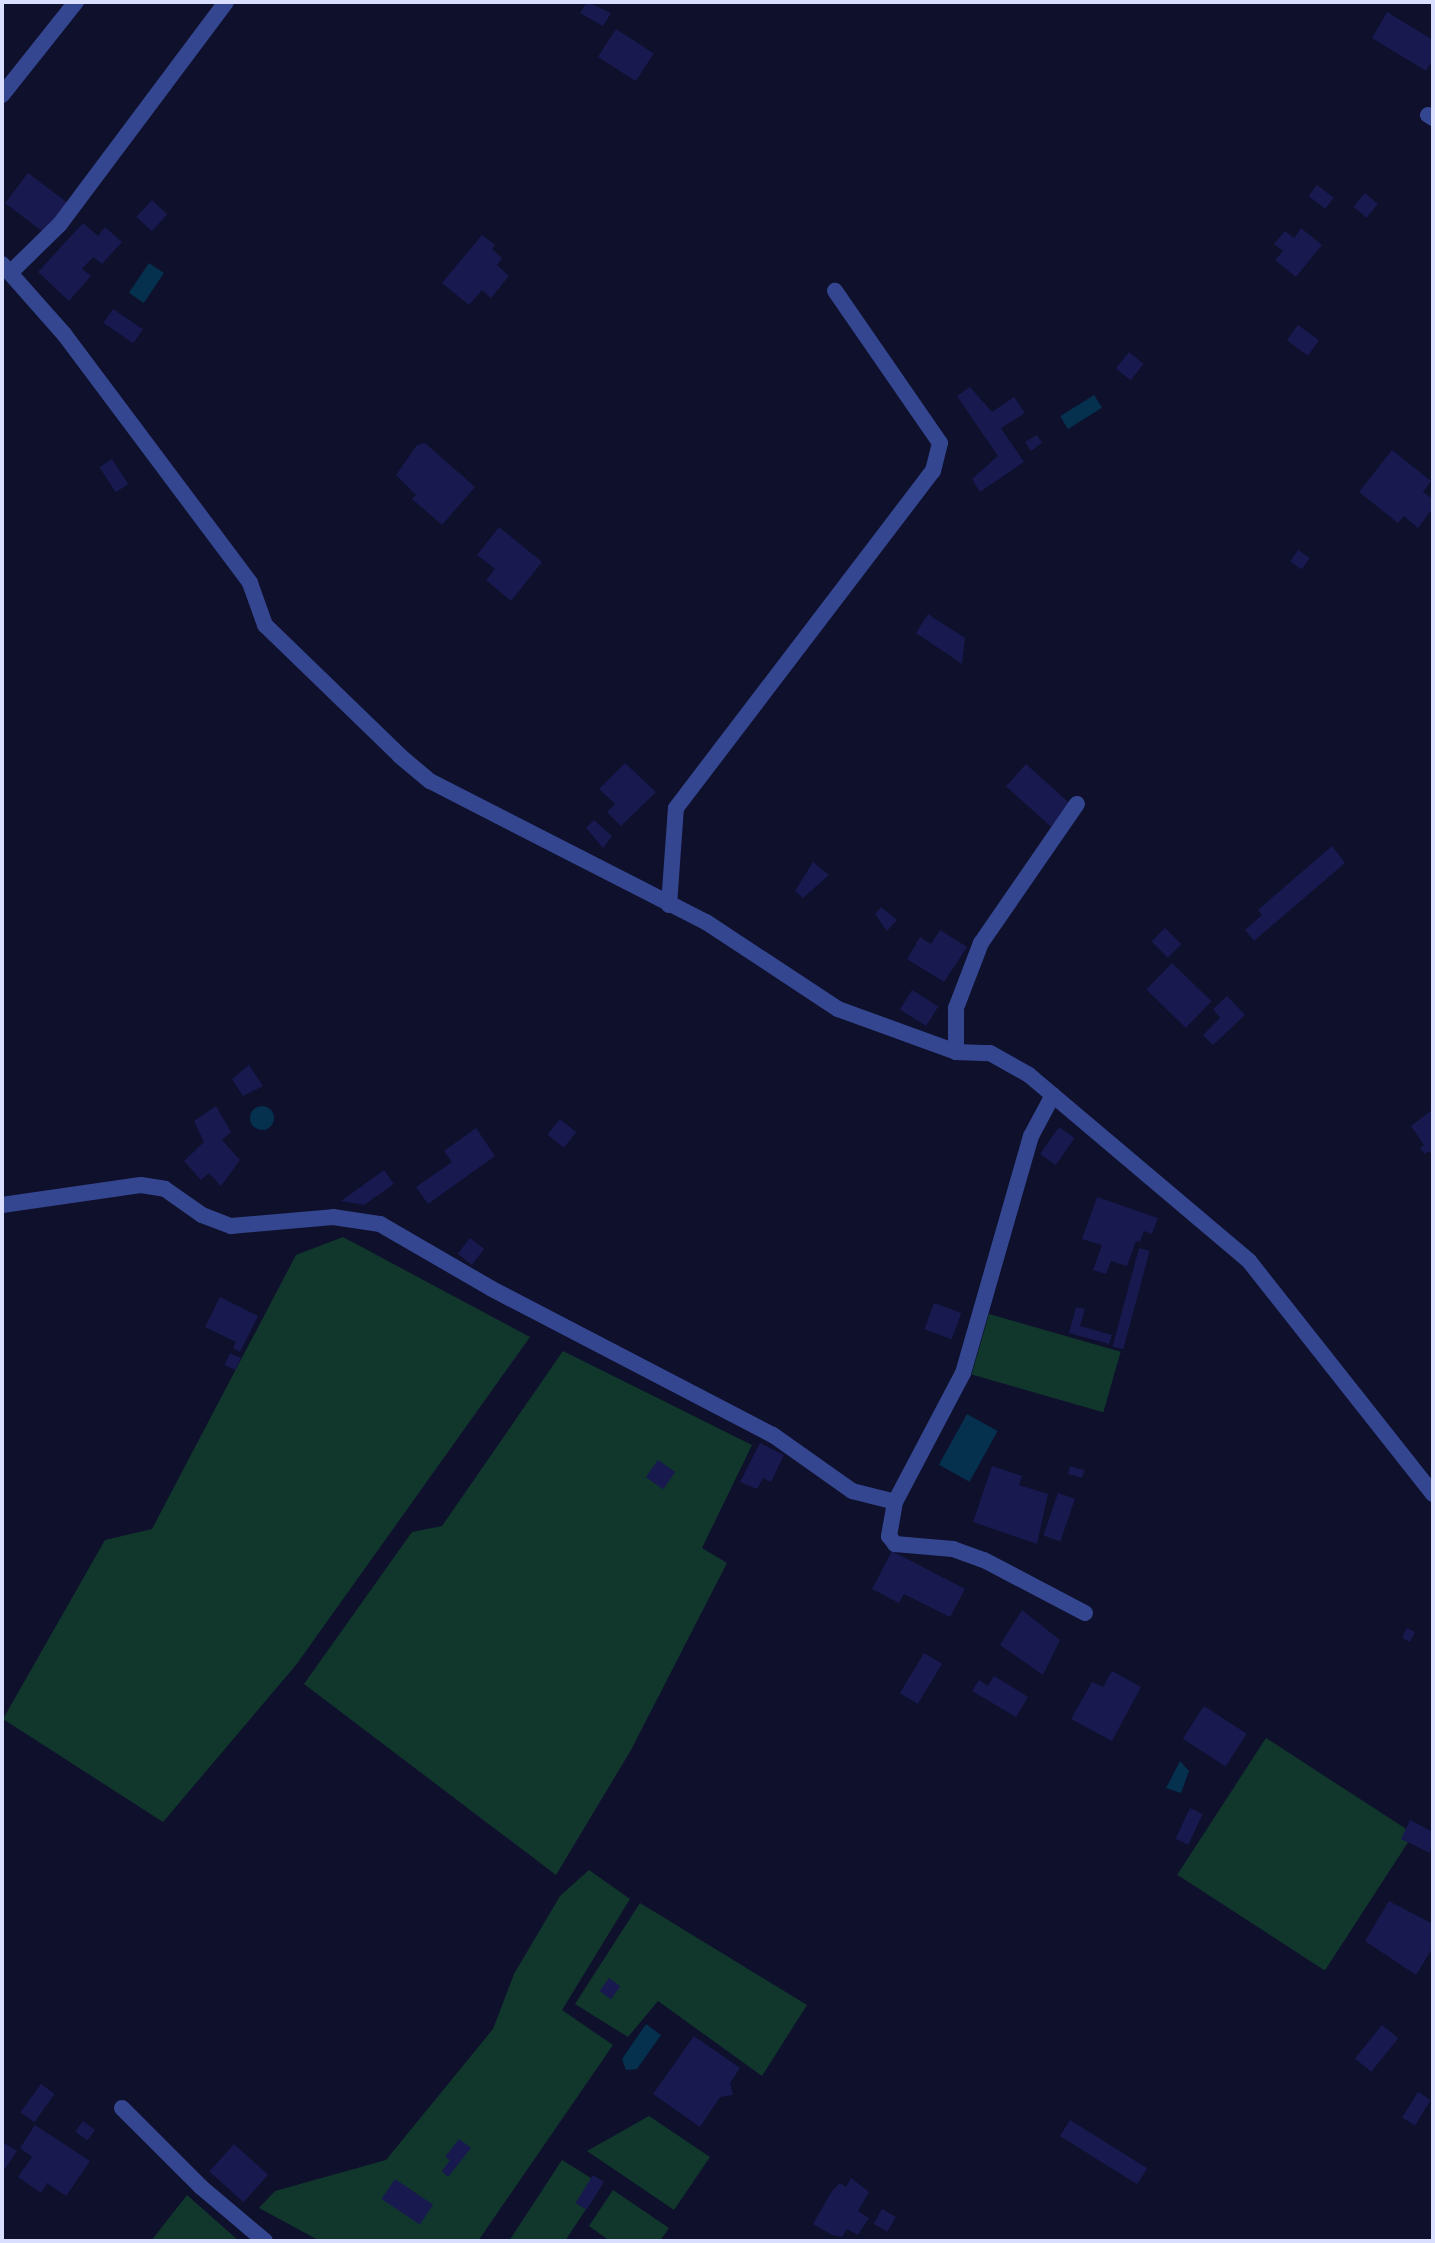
<!DOCTYPE html>
<html>
<head>
<meta charset="utf-8">
<style>
  body { margin:0 }
  #map { position:relative; width:1435px; height:2243px; overflow:hidden; background:#0e102c; font-family:"Work Sans",sans-serif }
  div>[style] { position:absolute }
  .green>* { inset:0; background:#11372d; transform-origin:0 0 }
  .water>* { inset:0; background:#05304e; transform-origin:0 0 }
  .round { border-radius:50% }
  .building>* { inset:0; background:#18194f; transform-origin:0 0 }
  .street>* { height:16px; margin:-8px; padding:0 8px; transform-origin:8px; border-radius:8px; background:#354690 }
  span { translate:-50% -50%; white-space:nowrap; text-align:center; line-height:1.15; -webkit-text-stroke:8px #0e102c; paint-order:stroke }
  .frame { position:absolute; inset:0; border:4px solid #dadeff; pointer-events:none }
</style>
</head>
<body>
<div id="map">
  <div class="green">
    <div style="clip-path:polygon(343px 1237px,530px 1337px,296px 1665px,163px 1822px,3px 1719px,105px 1540px,152px 1529px,296px 1255px)"></div>
    <div style="left:989px;top:1314px;width:137px;height:63px;rotate:16deg"></div>
    <div style="clip-path:polygon(563px 1351px,752px 1445px,702px 1548px,727px 1563px,631px 1750px,556px 1875px,304px 1684px,412px 1532px,442px 1526px)"></div>
    <div style="left:1266px;top:1738px;width:176px;height:163px;rotate:33deg"></div>
    <div style="clip-path:polygon(589px 1870px,630px 1899px,562px 2010px,613px 2045px,478px 2241px,320px 2241px,259px 2208px,275px 2191px,386px 2160px,493px 2029px,514px 1974px,560px 1896px)"></div>
    <div style="clip-path:polygon(640px 1903px,807px 2005px,762px 2076px,658px 2001px,628px 2037px,575px 2004px)"></div>
    <div style="clip-path:polygon(649px 2116px,710px 2157px,674px 2210px,587px 2151px)"></div>
    <div style="clip-path:polygon(562px 2160px,602px 2185px,565px 2241px,509px 2241px)"></div>
    <div style="clip-path:polygon(613px 2190px,669px 2228px,660px 2241px,610px 2241px,589px 2226px)"></div>
    <div style="clip-path:polygon(187px 2195px,239px 2241px,151px 2241px)"></div>
  </div>
  <div class="water">
    <div style="left:149px;top:263px;width:18px;height:36px;rotate:34deg"></div>
    <div style="left:1094px;top:395px;width:15px;height:40px;rotate:58deg"></div>
    <div class="round" style="left:250px;top:1106px;width:24px;height:24px"></div>
    <div style="left:967px;top:1414px;width:35px;height:58px;rotate:29deg"></div>
    <div style="clip-path:polygon(1180px 1761px,1189px 1771px,1181px 1793px,1166px 1788px)"></div>
    <div style="clip-path:polygon(646px 2024px,661px 2035px,637px 2069px,626px 2070px,622px 2059px)"></div>
  </div>
  <div class="building">
    <div style="clip-path:polygon(587px 2px,611px 13px,603px 26px,580px 13px)"></div>
    <div style="clip-path:polygon(1387px 12px,1433px 40px,1433px 59px,1426px 71px,1372px 38px)"></div>
    <div style="left:616px;top:29px;width:45px;height:33px;rotate:33deg"></div>
    <div style="left:28px;top:173px;width:49px;height:38px;rotate:37deg"></div>
    <div style="left:1317px;top:185px;width:21px;height:14px;rotate:37deg"></div>
    <div style="left:1365px;top:193px;width:17px;height:18px;rotate:40deg"></div>
    <div style="left:152px;top:200px;width:21px;height:23px;rotate:43deg"></div>
    <div style="clip-path:polygon(83px 223px,98px 236px,105px 227px,122px 242px,102px 264px,93px 257px,82px 269px,91px 276px,69px 301px,38px 272px)"></div>
    <div style="clip-path:polygon(1301px 228px,1322px 245px,1296px 277px,1275px 260px,1283px 251px,1274px 244px,1285px 231px,1294px 238px)"></div>
    <div style="clip-path:polygon(482px 235px,495px 245px,492px 249px,502px 258px,497px 265px,509px 276px,491px 298px,482px 290px,469px 305px,442px 283px)"></div>
    <div style="left:113px;top:309px;width:36px;height:17px;rotate:34deg"></div>
    <div style="left:1298px;top:325px;width:26px;height:19px;rotate:36deg"></div>
    <div style="left:1129px;top:352px;width:19px;height:21px;rotate:39deg"></div>
    <div style="clip-path:polygon(970px 387px,992px 412px,1014px 397px,1025px 413px,1001px 428px,1024px 462px,980px 492px,972px 479px,998px 456px,957px 396px)"></div>
    <div style="clip-path:polygon(1037px 435px,1042px 443px,1031px 451px,1025px 442px)"></div>
    <div style="clip-path:polygon(425px 443px,475px 487px,442px 525px,412px 499px,416px 495px,396px 475px,417px 445px)"></div>
    <div style="clip-path:polygon(1392px 450px,1431px 481px,1423px 492px,1433px 499px,1433px 508px,1418px 528px,1404px 516px,1398px 523px,1359px 492px)"></div>
    <div style="left:112px;top:459px;width:30px;height:15px;rotate:57deg"></div>
    <div style="clip-path:polygon(499px 527px,542px 562px,511px 601px,486px 580px,495px 569px,477px 555px)"></div>
    <div style="left:1298px;top:550px;width:14px;height:14px;rotate:34deg"></div>
    <div style="clip-path:polygon(928px 614px,965px 638px,962px 664px,916px 633px)"></div>
    <div style="clip-path:polygon(625px 763px,656px 792px,621px 826px,607px 812px,615px 804px,599px 789px)"></div>
    <div style="left:1026px;top:764px;width:61px;height:30px;rotate:42deg"></div>
    <div style="clip-path:polygon(594px 820px,612px 836px,603px 848px,586px 828px)"></div>
    <div style="clip-path:polygon(1332px 846px,1345px 863px,1254px 941px,1245px 930px,1262px 915px,1258px 910px)"></div>
    <div style="clip-path:polygon(813px 862px,829px 875px,803px 898px,795px 891px)"></div>
    <div style="clip-path:polygon(881px 907px,897px 920px,887px 931px,875px 914px)"></div>
    <div style="left:1165px;top:928px;width:23px;height:19px;rotate:45deg"></div>
    <div style="clip-path:polygon(940px 930px,967px 947px,944px 982px,907px 959px,920px 937px,931px 944px)"></div>
    <div style="left:1172px;top:963px;width:55px;height:37px;rotate:44deg"></div>
    <div style="left:912px;top:990px;width:31px;height:23px;rotate:32deg"></div>
    <div style="clip-path:polygon(1227px 996px,1245px 1015px,1213px 1045px,1203px 1035px,1220px 1018px,1213px 1009px)"></div>
    <div style="clip-path:polygon(249px 1065px,263px 1086px,243px 1096px,232px 1079px)"></div>
    <div style="clip-path:polygon(216px 1106px,231px 1132px,222px 1140px,240px 1160px,221px 1186px,209px 1173px,201px 1180px,184px 1161px,204px 1142px,194px 1121px)"></div>
    <div style="clip-path:polygon(1432px 1110px,1433px 1112px,1433px 1156px,1429px 1151px,1425px 1154px,1420px 1148px,1424px 1145px,1411px 1126px)"></div>
    <div style="left:560px;top:1119px;width:21px;height:20px;rotate:39deg"></div>
    <div style="left:1059px;top:1127px;width:19px;height:33px;rotate:35deg"></div>
    <div style="clip-path:polygon(476px 1128px,495px 1156px,428px 1204px,416px 1187px,452px 1162px,444px 1151px)"></div>
    <div style="clip-path:polygon(384px 1170px,394px 1184px,364px 1205px,341px 1201px)"></div>
    <div style="clip-path:polygon(1097px 1197px,1158px 1218px,1152px 1234px,1144px 1231px,1140px 1242px,1136px 1241px,1127px 1266px,1111px 1261px,1106px 1274px,1093px 1270px,1102px 1245px,1082px 1239px)"></div>
    <div style="left:470px;top:1238px;width:18px;height:20px;rotate:38deg"></div>
    <div style="left:1139px;top:1248px;width:11px;height:102px;rotate:15deg"></div>
    <div style="clip-path:polygon(220px 1297px,258px 1316px,240px 1352px,233px 1348px,236px 1342px,205px 1327px)"></div>
    <div style="left:934px;top:1303px;width:29px;height:28px;rotate:20deg"></div>
    <div style="clip-path:polygon(1076px 1307px,1085px 1309px,1080px 1326px,1112px 1335px,1109px 1344px,1069px 1333px)"></div>
    <div style="left:230px;top:1353px;width:12px;height:13px;rotate:24deg"></div>
    <div style="clip-path:polygon(760px 1443px,784px 1455px,771px 1482px,763px 1478px,757px 1489px,740px 1482px)"></div>
    <div style="left:658px;top:1460px;width:21px;height:21px;rotate:35deg"></div>
    <div style="clip-path:polygon(992px 1466px,1022px 1476px,1019px 1485px,1048px 1494px,1037px 1544px,973px 1522px)"></div>
    <div style="left:1070px;top:1466px;width:15px;height:8px;rotate:16deg"></div>
    <div style="left:1058px;top:1493px;width:18px;height:45px;rotate:19deg"></div>
    <div style="clip-path:polygon(892px 1551px,965px 1589px,950px 1617px,904px 1594px,899px 1603px,872px 1589px)"></div>
    <div style="clip-path:polygon(1022px 1610px,1060px 1640px,1043px 1675px,1000px 1645px)"></div>
    <div style="left:1407px;top:1628px;width:9px;height:11px;rotate:27deg"></div>
    <div style="left:924px;top:1653px;width:21px;height:47px;rotate:31deg"></div>
    <div style="clip-path:polygon(1112px 1671px,1141px 1687px,1112px 1741px,1071px 1719px,1092px 1682px,1103px 1687px)"></div>
    <div style="clip-path:polygon(994px 1676px,1028px 1697px,1016px 1717px,972px 1691px,979px 1680px,988px 1686px)"></div>
    <div style="left:1204px;top:1706px;width:51px;height:39px;rotate:33deg"></div>
    <div style="left:1190px;top:1808px;width:14px;height:34px;rotate:25deg"></div>
    <div style="clip-path:polygon(1410px 1820px,1433px 1832px,1430px 1853px,1401px 1839px)"></div>
    <div style="clip-path:polygon(1389px 1901px,1433px 1924px,1433px 1947px,1416px 1975px,1365px 1941px)"></div>
    <div style="left:609px;top:1978px;width:14px;height:16px;rotate:36deg"></div>
    <div style="left:1382px;top:2025px;width:21px;height:43px;rotate:39deg"></div>
    <div style="clip-path:polygon(694px 2036px,740px 2068px,730px 2083px,733px 2095px,720px 2097px,700px 2127px,653px 2094px)"></div>
    <div style="left:41px;top:2084px;width:17px;height:35px;rotate:36deg"></div>
    <div style="left:1418px;top:2092px;width:15px;height:30px;rotate:32deg"></div>
    <div style="left:1070px;top:2120px;width:91px;height:19px;rotate:32deg"></div>
    <div style="left:83px;top:2121px;width:15px;height:13px;rotate:37deg"></div>
    <div style="clip-path:polygon(35px 2125px,90px 2161px,66px 2196px,47px 2183px,41px 2193px,18px 2177px,32px 2157px,20px 2148px)"></div>
    <div style="clip-path:polygon(459px 2139px,471px 2148px,448px 2177px,442px 2171px,450px 2160px,445px 2157px)"></div>
    <div style="clip-path:polygon(4px 2143px,17px 2151px,5px 2169px,2px 2167px)"></div>
    <div style="left:234px;top:2144px;width:46px;height:37px;rotate:42deg"></div>
    <div style="left:593px;top:2175px;width:13px;height:33px;rotate:32deg"></div>
    <div style="clip-path:polygon(851px 2178px,869px 2192px,858px 2211px,869px 2218px,858px 2235px,847px 2229px,842px 2237px,832px 2235px,813px 2224px,832px 2191px,840px 2183px,846px 2187px)"></div>
    <div style="left:395px;top:2179px;width:46px;height:24px;rotate:34deg"></div>
    <div style="left:882px;top:2209px;width:16px;height:17px;rotate:30deg"></div>
  </div>
  <div class="street">
    <div style="left:2px;top:95px;width:119px;rotate:-51.5deg"></div>
    <div style="left:1428px;top:115px;width:6px;rotate:31deg"></div>
    <div style="left:2px;top:264px;width:94px;rotate:48.5deg"></div>
    <div style="left:64px;top:334px;width:311px;rotate:53.2deg"></div>
    <div style="left:250px;top:583px;width:45px;rotate:70.3deg"></div>
    <div style="left:265px;top:625px;width:188px;rotate:44.1deg"></div>
    <div style="left:400px;top:756px;width:39px;rotate:40deg"></div>
    <div style="left:430px;top:781px;width:310px;rotate:27.1deg"></div>
    <div style="left:706px;top:922px;width:158px;rotate:33.4deg"></div>
    <div style="left:838px;top:1009px;width:126px;rotate:20deg"></div>
    <div style="left:956px;top:1052px;width:34px;rotate:2deg"></div>
    <div style="left:990px;top:1053px;width:45px;rotate:29.4deg"></div>
    <div style="left:1029px;top:1075px;width:288px;rotate:40.2deg"></div>
    <div style="left:1249px;top:1261px;width:297px;rotate:51.7deg"></div>
    <div style="left:10px;top:273px;width:70px;rotate:-44.4deg"></div>
    <div style="left:60px;top:224px;width:277px;rotate:-53.2deg"></div>
    <div style="left:669px;top:905px;width:97px;rotate:-85.9deg"></div>
    <div style="left:676px;top:808px;width:424px;rotate:-52.7deg"></div>
    <div style="left:933px;top:471px;width:29px;rotate:-76deg"></div>
    <div style="left:940px;top:443px;width:185px;rotate:-124.6deg"></div>
    <div style="left:956px;top:1052px;width:44px;rotate:-90deg"></div>
    <div style="left:956px;top:1008px;width:70px;rotate:-69deg"></div>
    <div style="left:981px;top:943px;width:169px;rotate:-55.4deg"></div>
    <div style="left:1053px;top:1095px;width:47px;rotate:118.2deg"></div>
    <div style="left:1031px;top:1136px;width:247px;rotate:106deg"></div>
    <div style="left:963px;top:1373px;width:146px;rotate:117.8deg"></div>
    <div style="left:895px;top:1502px;width:35px;rotate:100deg"></div>
    <div style="left:889px;top:1536px;width:10px;rotate:53deg"></div>
    <div style="left:895px;top:1544px;width:58px;rotate:4.9deg"></div>
    <div style="left:953px;top:1549px;width:33px;rotate:20deg"></div>
    <div style="left:984px;top:1560px;width:114px;rotate:27.7deg"></div>
    <div style="left:2px;top:1205px;width:140px;rotate:-8.2deg"></div>
    <div style="left:141px;top:1185px;width:24px;rotate:9deg"></div>
    <div style="left:165px;top:1189px;width:45px;rotate:35.1deg"></div>
    <div style="left:202px;top:1215px;width:31px;rotate:21deg"></div>
    <div style="left:231px;top:1226px;width:102px;rotate:-5deg"></div>
    <div style="left:333px;top:1217px;width:48px;rotate:8.5deg"></div>
    <div style="left:380px;top:1224px;width:129px;rotate:30.1deg"></div>
    <div style="left:492px;top:1289px;width:317px;rotate:27.5deg"></div>
    <div style="left:773px;top:1435px;width:97px;rotate:35.3deg"></div>
    <div style="left:852px;top:1491px;width:44px;rotate:14.3deg"></div>
    <div style="left:122px;top:2108px;width:112px;rotate:45deg"></div>
    <div style="left:201px;top:2187px;width:84px;rotate:40.2deg"></div>
  </div>
  <div class="frame"></div>
</div>
</body>
</html>
